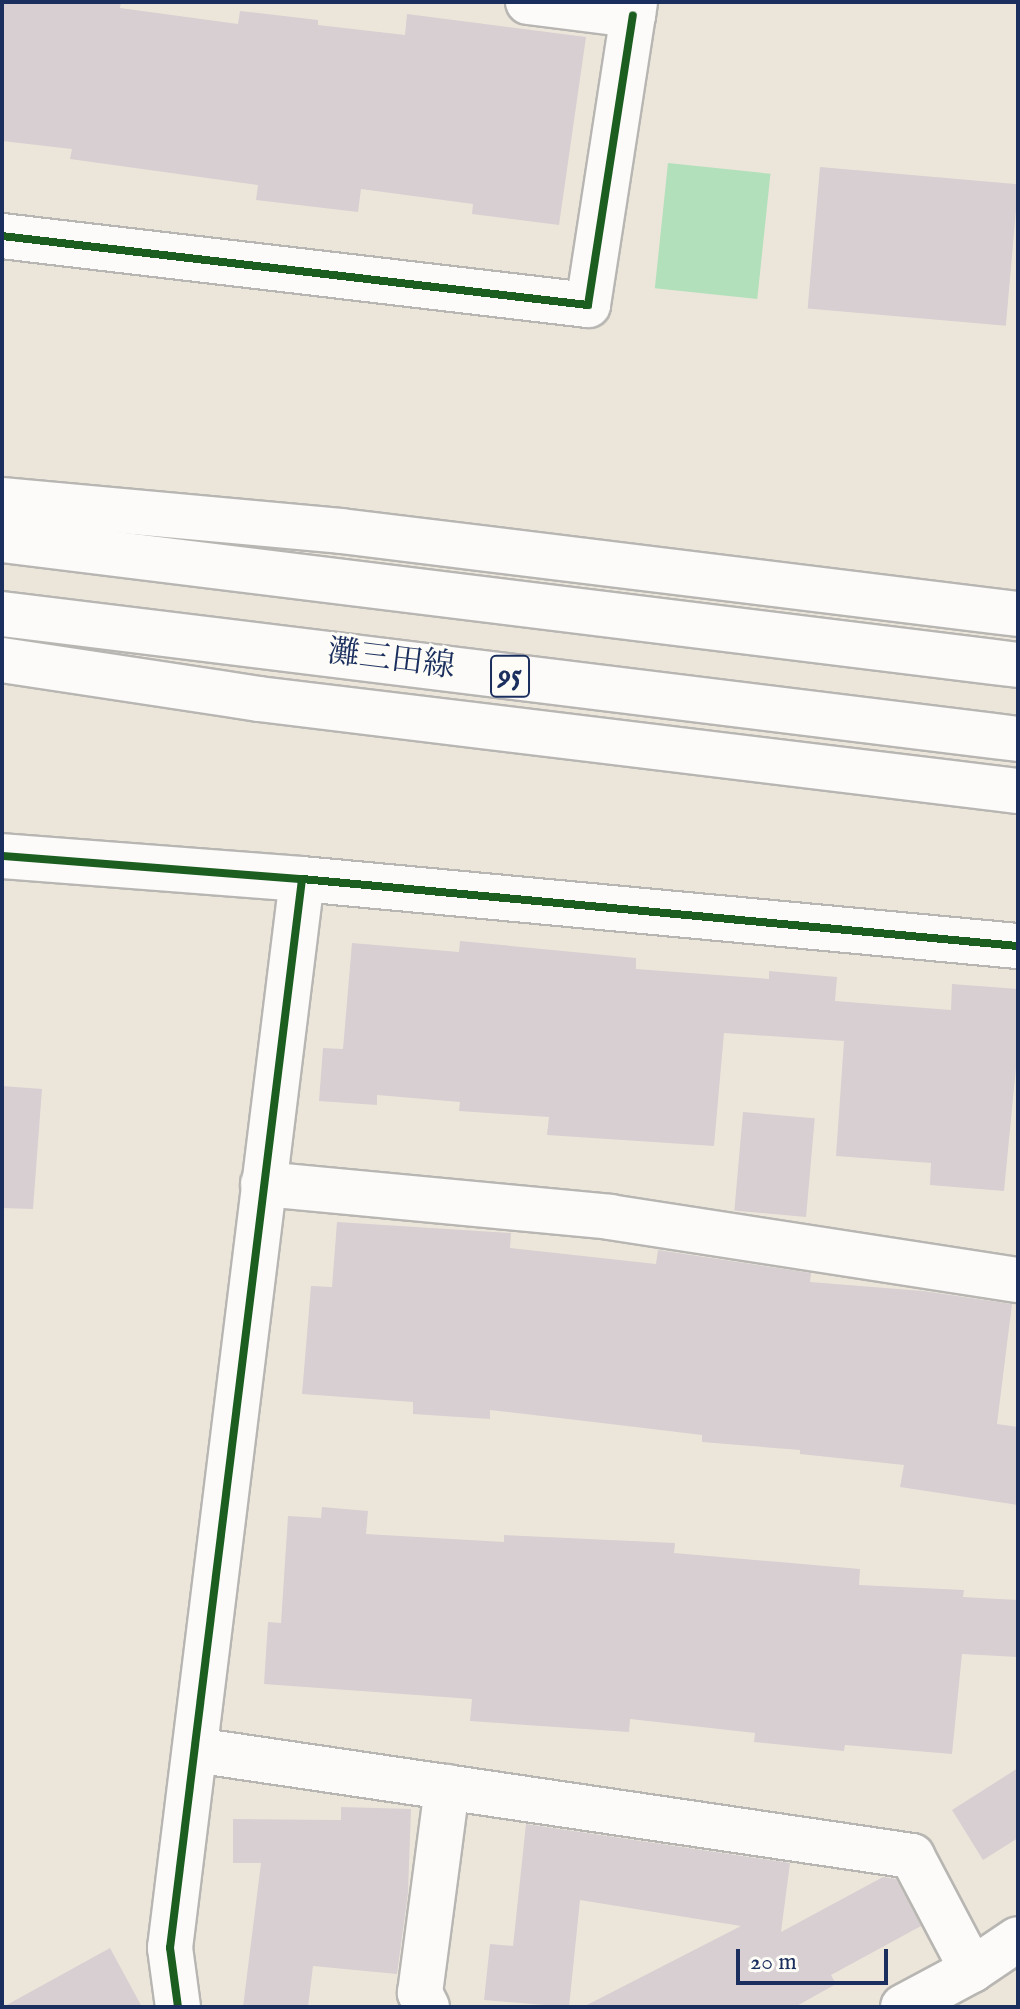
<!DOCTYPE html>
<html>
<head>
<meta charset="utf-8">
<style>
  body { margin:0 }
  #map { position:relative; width:1020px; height:2009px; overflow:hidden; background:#ece6da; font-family:"IM FELL English","Noto Serif JP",serif }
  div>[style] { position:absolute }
  .green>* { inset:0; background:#b2e0bb; transform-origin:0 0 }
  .building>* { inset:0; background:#d7cfd2; transform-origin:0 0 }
  .roads { filter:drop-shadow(2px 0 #b8b6b3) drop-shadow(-2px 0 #b8b6b3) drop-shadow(0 2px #b8b6b3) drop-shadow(0 -2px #b8b6b3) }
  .minor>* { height:44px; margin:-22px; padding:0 22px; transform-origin:22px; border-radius:22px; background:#fcfbf9 }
  .major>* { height:44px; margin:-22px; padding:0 22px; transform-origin:22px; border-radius:22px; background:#fcfbf9 }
  .cycleway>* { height:8px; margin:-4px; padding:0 4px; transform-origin:4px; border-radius:4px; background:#1b5e20 }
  span { translate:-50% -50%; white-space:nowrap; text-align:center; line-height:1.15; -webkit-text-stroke:6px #fdfcf7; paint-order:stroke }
  .shield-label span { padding:2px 6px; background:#fdfcf7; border:2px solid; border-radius:6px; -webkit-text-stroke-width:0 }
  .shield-label { font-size:30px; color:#1b2f5e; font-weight:700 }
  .street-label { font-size:32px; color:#1b2f5e }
  .frame { position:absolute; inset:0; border:4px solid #1b2f5e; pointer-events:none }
  .scale { position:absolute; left:736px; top:1949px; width:152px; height:36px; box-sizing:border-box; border:4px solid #1b2f5e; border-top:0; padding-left:10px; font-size:24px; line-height:28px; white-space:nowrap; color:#1b2f5e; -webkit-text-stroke:6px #fdfcf7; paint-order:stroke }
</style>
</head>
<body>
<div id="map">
  <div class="green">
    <div style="left:668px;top:163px;width:103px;height:126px;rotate:6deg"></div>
  </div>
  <div class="building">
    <div style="clip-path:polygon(2px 2px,121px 2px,120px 8px,238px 24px,240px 11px,318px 20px,318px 25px,405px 35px,407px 14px,586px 37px,559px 225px,472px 214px,473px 204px,361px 189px,358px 212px,256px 200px,258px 185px,70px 159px,72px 149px,2px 141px)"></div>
    <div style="left:820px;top:167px;width:199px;height:142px;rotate:5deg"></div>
    <div style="clip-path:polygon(460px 941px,636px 958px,636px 969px,769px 979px,769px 971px,837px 977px,835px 1001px,951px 1010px,952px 984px,1018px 989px,1018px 1047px,1004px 1191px,930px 1185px,931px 1163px,836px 1156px,844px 1041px,724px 1033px,714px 1146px,547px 1135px,549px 1117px,459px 1111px,460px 1102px,377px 1095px,377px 1105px,319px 1101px,323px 1048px,343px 1049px,352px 943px,459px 952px)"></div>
    <div style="clip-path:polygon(2px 1086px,42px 1089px,33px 1209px,2px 1208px)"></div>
    <div style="left:743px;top:1112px;width:72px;height:99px;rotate:5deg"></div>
    <div style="clip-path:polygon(337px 1222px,511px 1233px,510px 1248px,656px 1264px,658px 1250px,811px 1273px,810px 1282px,923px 1291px,1012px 1304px,997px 1424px,1018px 1427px,1018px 1505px,900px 1487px,904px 1465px,800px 1454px,800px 1450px,702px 1442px,702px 1435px,602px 1423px,490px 1410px,490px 1419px,413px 1414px,413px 1402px,302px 1394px,311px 1286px,332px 1287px)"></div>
    <div style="clip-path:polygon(322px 1507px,368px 1511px,366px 1534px,504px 1542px,504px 1535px,675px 1543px,674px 1553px,860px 1569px,859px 1585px,964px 1590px,963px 1597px,1018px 1600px,1018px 1657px,962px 1654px,952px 1754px,845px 1745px,844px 1751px,754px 1742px,755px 1733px,630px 1719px,629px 1732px,470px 1721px,472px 1699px,264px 1684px,268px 1622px,281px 1623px,288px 1516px,321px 1518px)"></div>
    <div style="clip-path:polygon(1018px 1768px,1018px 1838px,983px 1860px,952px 1810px)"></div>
    <div style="clip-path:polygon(341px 1807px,411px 1809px,408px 1893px,397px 1974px,313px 1966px,308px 2007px,243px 2007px,261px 1863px,233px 1863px,233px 1819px,341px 1820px)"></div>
    <div style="clip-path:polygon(526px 1824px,790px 1863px,781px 1932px,883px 1877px,896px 1879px,921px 1926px,831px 1975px,836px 1984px,795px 2007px,583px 2007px,741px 1926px,580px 1900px,569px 2007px,484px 2000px,490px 1944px,513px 1946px)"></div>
    <div style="clip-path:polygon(110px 1948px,142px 2007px,3px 2007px)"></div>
  </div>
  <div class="roads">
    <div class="minor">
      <div style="left:528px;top:2px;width:106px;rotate:7.1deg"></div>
      <div style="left:633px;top:15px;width:13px;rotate:-81deg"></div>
      <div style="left:2px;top:236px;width:590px;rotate:6.72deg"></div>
      <div style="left:588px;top:305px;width:293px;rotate:-81.2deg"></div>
      <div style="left:2px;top:856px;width:301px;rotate:4.4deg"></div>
      <div style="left:302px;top:879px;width:719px;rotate:5.35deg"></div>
      <div style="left:263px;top:1184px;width:349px;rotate:5.4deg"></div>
      <div style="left:610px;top:1217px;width:413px;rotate:8.8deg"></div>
      <div style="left:195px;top:1750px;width:725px;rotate:8.41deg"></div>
      <div style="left:912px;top:1856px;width:129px;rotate:62.2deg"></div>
      <div style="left:178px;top:2007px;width:60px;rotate:-97.7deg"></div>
      <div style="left:170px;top:1948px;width:1077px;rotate:-82.96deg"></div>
      <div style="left:427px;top:2007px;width:16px;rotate:-117deg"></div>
      <div style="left:420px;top:1993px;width:208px;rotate:-82.5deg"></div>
      <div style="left:903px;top:2007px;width:78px;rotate:-28.2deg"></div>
      <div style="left:972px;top:1970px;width:55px;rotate:-34deg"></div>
    </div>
    <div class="major">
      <div style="left:2px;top:500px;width:340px;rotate:5.2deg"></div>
      <div style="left:341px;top:531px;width:682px;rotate:6.99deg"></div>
      <div style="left:2px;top:540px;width:1024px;rotate:7.01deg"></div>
      <div style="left:2px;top:614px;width:1024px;rotate:7.01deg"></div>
      <div style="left:2px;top:660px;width:260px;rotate:8.6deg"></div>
      <div style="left:259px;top:699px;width:765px;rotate:6.91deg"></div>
    </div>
  </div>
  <div class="cycleway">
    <div style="left:2px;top:236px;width:590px;rotate:6.72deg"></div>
    <div style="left:588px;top:305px;width:293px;rotate:-81.2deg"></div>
    <div style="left:2px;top:856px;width:301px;rotate:4.4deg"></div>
    <div style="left:302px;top:879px;width:719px;rotate:5.35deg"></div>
    <div style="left:178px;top:2007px;width:60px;rotate:-97.7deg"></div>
    <div style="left:170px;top:1948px;width:1077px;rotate:-82.96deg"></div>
  </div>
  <div class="shield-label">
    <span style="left:510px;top:676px">95</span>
  </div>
  <div class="street-label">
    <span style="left:391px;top:661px;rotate:7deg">灘三田線</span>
  </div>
  <div class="frame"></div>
  <div class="scale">20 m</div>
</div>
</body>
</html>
